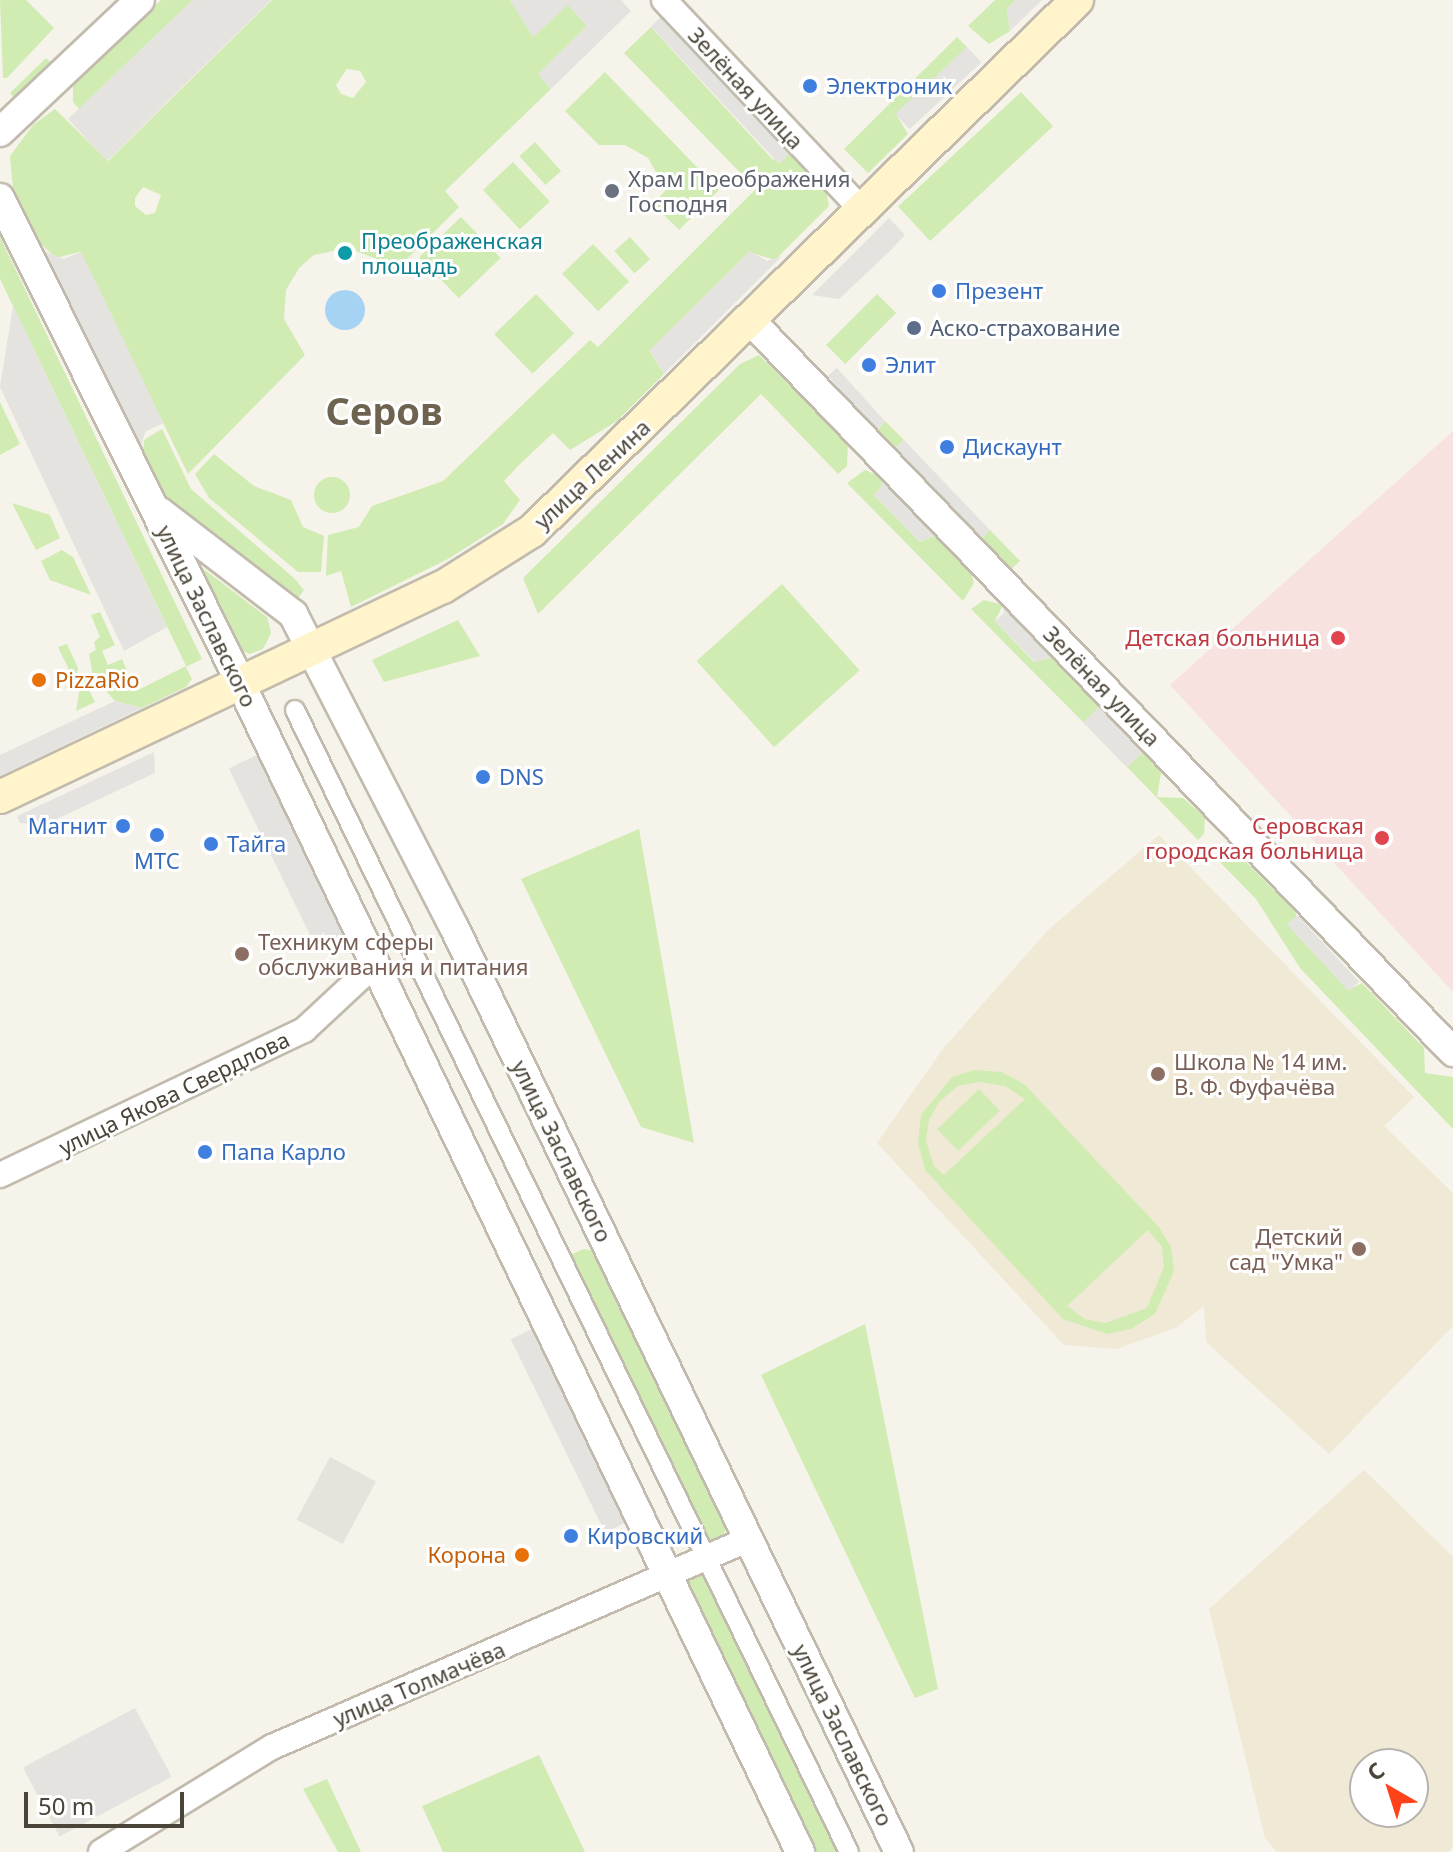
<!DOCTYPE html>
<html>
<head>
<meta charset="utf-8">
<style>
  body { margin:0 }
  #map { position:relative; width:1453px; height:1852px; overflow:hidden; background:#f6f3eb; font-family:"Noto Sans",sans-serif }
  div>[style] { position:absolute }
  .industrial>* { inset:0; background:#e6e2dc; transform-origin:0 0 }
  .education>* { inset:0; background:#f0e9d5 }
  .medical>* { inset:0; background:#f7e2df }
  .green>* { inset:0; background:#d0ecb3; transform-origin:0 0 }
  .round { border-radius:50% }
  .parking>* { inset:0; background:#e5e3df; transform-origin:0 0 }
  .water>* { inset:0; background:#a6d2f4 }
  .roads { filter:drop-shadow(2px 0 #c2bbad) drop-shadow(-2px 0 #c2bbad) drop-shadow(0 2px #c2bbad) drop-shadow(0 -2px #c2bbad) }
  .pedestrian>* { height:18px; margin:-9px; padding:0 9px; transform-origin:9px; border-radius:9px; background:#fff }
  .minor>* { height:24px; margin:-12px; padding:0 12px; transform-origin:12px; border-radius:12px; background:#fff }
  .tertiary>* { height:28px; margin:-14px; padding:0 14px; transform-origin:14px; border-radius:14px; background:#fff }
  .secondary>* { height:32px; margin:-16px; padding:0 16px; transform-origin:16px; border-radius:16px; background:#fff4cc }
  .dots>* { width:22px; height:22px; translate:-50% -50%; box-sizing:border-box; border:4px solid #fff; border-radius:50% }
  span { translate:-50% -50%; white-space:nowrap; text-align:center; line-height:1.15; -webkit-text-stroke:6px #fff; paint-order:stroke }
  .shop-label { font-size:22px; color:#366cbe }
  .left { translate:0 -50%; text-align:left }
  .right { translate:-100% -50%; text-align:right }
  .street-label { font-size:22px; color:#4b4438 }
  .worship-label { font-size:22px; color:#5b616d }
  .culture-label { font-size:22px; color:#0d838f }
  .service-label { font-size:22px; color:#4e5e75 }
  .health-label { font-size:22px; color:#be3a42 }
  .food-label { font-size:22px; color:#c56008 }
  .education-label { font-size:22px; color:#785e54 }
  .town-label { font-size:38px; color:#6e634f; font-weight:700 }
  .north { position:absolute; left:1349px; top:1748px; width:80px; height:80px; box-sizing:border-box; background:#fff; border:2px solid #b7b4af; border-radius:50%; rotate:321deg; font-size:22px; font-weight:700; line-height:32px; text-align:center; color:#4b4438 }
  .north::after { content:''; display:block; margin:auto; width:28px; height:36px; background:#ff4219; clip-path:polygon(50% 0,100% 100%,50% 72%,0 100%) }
  .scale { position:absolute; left:24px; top:1792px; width:160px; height:36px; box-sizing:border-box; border:4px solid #4b4438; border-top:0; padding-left:10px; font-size:24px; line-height:28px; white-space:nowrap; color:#4b4438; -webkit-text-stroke:6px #fff; paint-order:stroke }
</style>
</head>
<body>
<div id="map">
  <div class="industrial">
    <div style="left:330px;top:1457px;width:52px;height:71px;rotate:28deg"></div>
  </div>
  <div class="education">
    <div style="clip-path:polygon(1159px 835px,1414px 1097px,1384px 1126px,1453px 1193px,1453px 1326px,1329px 1454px,1206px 1342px,1204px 1306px,1177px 1327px,1117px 1349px,1064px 1345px,877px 1143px,942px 1050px,1047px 931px)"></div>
    <div style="clip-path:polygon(evenodd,1364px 1470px,1453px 1557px,1453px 1847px,1448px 1852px,1277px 1852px,1265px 1838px,1209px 1609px,1364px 1470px,1365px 1764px,1413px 1764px,1413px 1812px,1365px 1812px,1365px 1764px)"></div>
  </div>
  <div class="medical">
    <div style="clip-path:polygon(1453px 431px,1453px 992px,1170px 685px)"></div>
  </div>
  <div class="green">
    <div style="clip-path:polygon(0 0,26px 0,54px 28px,7px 78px,3px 78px)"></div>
    <div style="clip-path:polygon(161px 0,193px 0,79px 109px,73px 102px,73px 85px)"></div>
    <div style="clip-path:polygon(evenodd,272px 0,510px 0,534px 36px,568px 4px,587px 26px,539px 74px,551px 89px,445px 191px,459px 207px,393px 273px,380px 260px,347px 248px,314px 255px,299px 268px,286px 290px,284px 319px,305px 355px,188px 474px,80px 252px,56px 258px,40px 243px,13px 189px,10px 156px,33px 125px,55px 109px,108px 161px,272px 0,347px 69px,360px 71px,366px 82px,353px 98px,341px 94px,336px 85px,347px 69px,272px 0,143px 187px,161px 195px,155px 213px,146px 215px,135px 206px,135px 198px,143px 187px)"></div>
    <div style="clip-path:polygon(995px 0,1016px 0,1007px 9px,1010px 31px,989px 44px,968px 26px)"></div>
    <div style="clip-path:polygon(651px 27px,773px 160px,791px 152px,826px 190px,829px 206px,775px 260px,749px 252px,650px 351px,664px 374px,617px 421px,570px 450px,553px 433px,519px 465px,504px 481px,520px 500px,503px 524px,448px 559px,351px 607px,341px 571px,326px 576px,328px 535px,359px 527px,372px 506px,443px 481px,590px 340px,598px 347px,756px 189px,624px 53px)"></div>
    <div style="clip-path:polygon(957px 37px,967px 47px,897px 116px,908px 134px,868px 173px,844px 149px)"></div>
    <div style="clip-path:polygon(46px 58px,53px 64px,18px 102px,10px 93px)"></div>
    <div style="clip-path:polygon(605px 72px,719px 190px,679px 230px,653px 204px,666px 190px,648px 158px,625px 145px,599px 145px,565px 111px)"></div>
    <div style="left:1021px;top:92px;width:47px;height:168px;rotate:47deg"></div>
    <div style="left:535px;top:142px;width:39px;height:21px;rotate:48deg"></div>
    <div style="left:513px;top:162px;width:54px;height:41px;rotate:47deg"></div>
    <div style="left:461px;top:217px;width:57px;height:58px;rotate:46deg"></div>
    <div style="clip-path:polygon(0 237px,202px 659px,186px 667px,192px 679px,186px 687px,142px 708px,115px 701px,93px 676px,89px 654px,96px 650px,94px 642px,100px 637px,91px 615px,100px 612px,115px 645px,102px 651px,108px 665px,122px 659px,136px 691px,186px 666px,0 279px)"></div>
    <div style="left:630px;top:237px;width:30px;height:21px;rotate:48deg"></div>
    <div style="left:593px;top:244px;width:52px;height:43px;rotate:46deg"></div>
    <div style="left:536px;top:294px;width:55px;height:58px;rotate:46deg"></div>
    <div style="left:877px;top:294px;width:27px;height:72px;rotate:45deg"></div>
    <div style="clip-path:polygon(759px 355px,848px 443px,847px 466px,838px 474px,761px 394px,538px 614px,523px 578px,740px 364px)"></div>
    <div style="clip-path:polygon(0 402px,20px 444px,0 455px)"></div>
    <div style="clip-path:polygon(885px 421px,904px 440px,889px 454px,874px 434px)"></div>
    <div style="clip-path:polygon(162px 429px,191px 489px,295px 579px,304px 590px,296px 601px,171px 506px,143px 452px,144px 440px)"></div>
    <div style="clip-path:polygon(214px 454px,254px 486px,291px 500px,303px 527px,324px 536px,321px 572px,298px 572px,209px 498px,195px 474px)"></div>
    <div style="clip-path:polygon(865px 470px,881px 477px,882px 486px,874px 495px,920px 542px,936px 535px,971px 572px,974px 583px,963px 601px,847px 483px)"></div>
    <div class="round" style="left:314px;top:477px;width:36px;height:36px"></div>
    <div style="clip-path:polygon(12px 503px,50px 515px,60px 538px,36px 550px)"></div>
    <div style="clip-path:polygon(990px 530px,1020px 561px,1005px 575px,980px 541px)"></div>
    <div style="clip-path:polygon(62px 550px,73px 557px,91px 595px,50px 580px,41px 561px)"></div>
    <div style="clip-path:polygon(201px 567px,267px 617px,271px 633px,263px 649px,249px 654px,239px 649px)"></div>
    <div style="left:782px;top:584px;width:116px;height:115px;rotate:48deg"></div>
    <div style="clip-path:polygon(984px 600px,1003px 605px,995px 621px,1034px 662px,1052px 657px,1099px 707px,1084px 723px,971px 609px)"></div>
    <div style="clip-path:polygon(458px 620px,480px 656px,384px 682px,372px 660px)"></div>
    <div style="clip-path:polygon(67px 644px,78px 668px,75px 682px,58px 647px)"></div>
    <div style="clip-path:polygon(82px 675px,95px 702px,76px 711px)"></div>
    <div style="clip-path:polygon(1143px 752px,1161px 773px,1157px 797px,1183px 798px,1205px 817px,1204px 834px,1198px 840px,1127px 767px)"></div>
    <div style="clip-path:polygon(639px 829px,694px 1143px,641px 1127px,521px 879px)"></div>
    <div style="clip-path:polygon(1229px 845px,1295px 911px,1297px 918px,1289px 926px,1348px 990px,1362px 983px,1424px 1048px,1425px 1073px,1453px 1077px,1453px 1129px,1300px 968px,1256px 899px,1216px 858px)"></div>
    <div style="clip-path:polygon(evenodd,974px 1070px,1001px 1072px,1024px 1084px,1159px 1227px,1171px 1247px,1174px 1271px,1155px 1314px,1131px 1329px,1107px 1334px,1063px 1319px,925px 1170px,918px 1143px,921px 1115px,952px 1077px,974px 1070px,979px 1082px,1005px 1086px,1025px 1099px,944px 1175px,934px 1166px,926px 1141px,929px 1120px,939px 1102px,958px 1086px,979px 1082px,974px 1070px,1148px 1230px,1162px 1247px,1164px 1267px,1147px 1308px,1106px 1323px,1085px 1319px,1067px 1306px,1148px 1230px)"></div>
    <div style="left:979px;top:1089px;width:30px;height:58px;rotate:46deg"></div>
    <div style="clip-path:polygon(584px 1249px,596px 1251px,726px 1520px,724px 1538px,704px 1553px,563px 1258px)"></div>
    <div style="clip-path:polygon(865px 1324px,938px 1689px,915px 1698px,761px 1375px)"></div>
    <div style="left:707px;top:1559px;width:326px;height:45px;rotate:64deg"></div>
    <div style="clip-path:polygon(539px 1755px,585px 1852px,443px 1852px,422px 1806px)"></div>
    <div style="clip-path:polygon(327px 1779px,361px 1852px,338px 1852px,303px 1789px)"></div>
  </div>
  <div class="parking">
    <div style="clip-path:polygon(193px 0,271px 0,107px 161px,68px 119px)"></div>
    <div style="clip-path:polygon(510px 0,621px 0,631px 11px,551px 89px,538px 74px,587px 26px,568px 5px,533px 37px)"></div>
    <div style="clip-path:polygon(1016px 0,1042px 0,1010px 31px,1007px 9px)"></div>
    <div style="left:664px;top:14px;width:188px;height:18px;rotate:47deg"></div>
    <div style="left:967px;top:47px;width:21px;height:98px;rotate:47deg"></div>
    <div style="clip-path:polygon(889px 218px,905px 235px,890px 251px,839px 299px,812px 295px)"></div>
    <div style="clip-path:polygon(44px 251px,64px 259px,81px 252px,107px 305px,163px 423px,145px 432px,140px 451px)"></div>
    <div style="clip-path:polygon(750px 251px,767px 261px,782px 256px,664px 374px,650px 350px)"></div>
    <div style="clip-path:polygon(13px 306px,167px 627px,124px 651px,0 387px)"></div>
    <div style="left:837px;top:368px;width:72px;height:12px;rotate:48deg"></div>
    <div style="clip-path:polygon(904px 440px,990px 530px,980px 541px,889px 454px)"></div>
    <div style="clip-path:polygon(881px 477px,936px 535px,920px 542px,874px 495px,882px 486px)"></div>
    <div style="clip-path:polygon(1003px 605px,1052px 657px,1035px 662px,995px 621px,1004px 613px)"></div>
    <div style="clip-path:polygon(115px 701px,142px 708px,0 776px,0 755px)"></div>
    <div style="left:1099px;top:707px;width:63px;height:22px;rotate:46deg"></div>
    <div style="left:271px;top:748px;width:205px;height:47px;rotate:64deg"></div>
    <div style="clip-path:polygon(154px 752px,155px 773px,44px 825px,20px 823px,17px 816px)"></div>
    <div style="left:1297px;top:915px;width:91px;height:14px;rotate:47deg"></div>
    <div style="left:544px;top:1323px;width:215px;height:37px;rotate:64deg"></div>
    <div style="left:135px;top:1708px;width:78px;height:127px;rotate:62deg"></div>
  </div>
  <div class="water">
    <div class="round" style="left:325px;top:290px;width:40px;height:40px"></div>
  </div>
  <div class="roads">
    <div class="pedestrian">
      <div style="left:295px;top:710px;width:1269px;rotate:64.12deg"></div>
    </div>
    <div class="minor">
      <div style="left:664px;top:0;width:289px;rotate:46.7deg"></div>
      <div style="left:0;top:1175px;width:337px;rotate:-25.5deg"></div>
      <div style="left:304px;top:1030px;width:97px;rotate:-42.9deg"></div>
      <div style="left:101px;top:1852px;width:201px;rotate:-31.6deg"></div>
      <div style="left:272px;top:1747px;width:520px;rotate:-23.56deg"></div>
    </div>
    <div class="tertiary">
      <div style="left:0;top:132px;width:192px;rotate:-43.3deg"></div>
      <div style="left:0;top:198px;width:504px;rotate:63.59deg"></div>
      <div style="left:224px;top:649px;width:1334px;rotate:64.41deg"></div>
      <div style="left:750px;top:320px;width:1015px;rotate:46.16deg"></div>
      <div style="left:160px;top:512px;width:168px;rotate:37.5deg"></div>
      <div style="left:293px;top:614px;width:352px;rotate:62.8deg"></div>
      <div style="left:454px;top:927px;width:1026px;rotate:64.31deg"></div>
    </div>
    <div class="secondary">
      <div style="left:0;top:797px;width:490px;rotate:-25.4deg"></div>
      <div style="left:443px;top:587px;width:105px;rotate:-32.2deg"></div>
      <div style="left:532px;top:531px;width:761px;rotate:-44.25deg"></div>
    </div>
  </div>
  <div class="dots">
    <div style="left:810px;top:86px;background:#3f7fe0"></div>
    <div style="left:612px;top:191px;background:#6b7280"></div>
    <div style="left:345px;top:253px;background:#0f9aa8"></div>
    <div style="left:939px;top:291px;background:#3f7fe0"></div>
    <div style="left:914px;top:328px;background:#5c6f8a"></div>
    <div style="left:869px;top:365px;background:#3f7fe0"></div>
    <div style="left:947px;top:447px;background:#3f7fe0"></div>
    <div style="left:1338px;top:638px;background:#e0444e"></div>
    <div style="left:39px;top:680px;background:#e8710a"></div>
    <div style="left:483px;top:777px;background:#3f7fe0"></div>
    <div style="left:123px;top:826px;background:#3f7fe0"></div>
    <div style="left:157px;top:835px;background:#3f7fe0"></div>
    <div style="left:1382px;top:838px;background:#e0444e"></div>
    <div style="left:211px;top:844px;background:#3f7fe0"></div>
    <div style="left:242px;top:954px;background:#8d6e63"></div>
    <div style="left:1158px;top:1074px;background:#8d6e63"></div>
    <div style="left:205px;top:1152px;background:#3f7fe0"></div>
    <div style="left:1359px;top:1249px;background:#8d6e63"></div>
    <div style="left:571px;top:1536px;background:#3f7fe0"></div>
    <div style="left:522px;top:1555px;background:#e8710a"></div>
  </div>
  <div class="shop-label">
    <span class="left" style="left:826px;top:86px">Электроник</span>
    <span class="left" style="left:955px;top:291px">Презент</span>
    <span class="left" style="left:885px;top:365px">Элит</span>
    <span class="left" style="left:963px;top:447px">Дискаунт</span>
    <span class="left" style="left:499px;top:777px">DNS</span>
    <span class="right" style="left:107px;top:826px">Магнит</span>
    <span class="left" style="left:227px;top:844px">Тайга</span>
    <span style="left:157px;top:861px">МТС</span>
    <span class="left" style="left:221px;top:1152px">Папа Карло</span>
    <span class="left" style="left:587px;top:1536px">Кировский</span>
  </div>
  <div class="street-label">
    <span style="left:746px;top:88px;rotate:47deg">Зелёная улица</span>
    <span style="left:592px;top:474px;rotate:-43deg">улица Ленина</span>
    <span style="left:207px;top:616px;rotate:64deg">улица Заславского</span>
    <span style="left:1102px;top:686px;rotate:46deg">Зелёная улица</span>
    <span style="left:174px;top:1093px;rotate:-26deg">улица Якова Свердлова</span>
    <span style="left:562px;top:1151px;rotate:64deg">улица Заславского</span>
    <span style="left:419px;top:1684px;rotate:-23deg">улица Толмачёва</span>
    <span style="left:843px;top:1735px;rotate:64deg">улица Заславского</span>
  </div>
  <div class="worship-label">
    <span class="left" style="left:628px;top:191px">Храм Преображения<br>Господня</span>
  </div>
  <div class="culture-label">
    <span class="left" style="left:361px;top:253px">Преображенская<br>площадь</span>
  </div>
  <div class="service-label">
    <span class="left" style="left:930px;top:328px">Аско-страхование</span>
  </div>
  <div class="health-label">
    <span class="right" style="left:1320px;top:638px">Детская больница</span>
    <span class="right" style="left:1364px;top:838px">Серовская<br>городская больница</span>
  </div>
  <div class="food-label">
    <span class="left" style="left:55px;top:680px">PizzaRio</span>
    <span class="right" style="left:506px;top:1555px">Корона</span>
  </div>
  <div class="education-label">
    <span class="left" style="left:258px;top:954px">Техникум сферы<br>обслуживания и питания</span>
    <span class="left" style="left:1174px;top:1074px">Школа № 14 им.<br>В. Ф. Фуфачёва</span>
    <span class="right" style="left:1343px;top:1249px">Детский<br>сад "Умка"</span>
  </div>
  <div class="town-label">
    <span style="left:384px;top:411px">Серов</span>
  </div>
  <div class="north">С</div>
  <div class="scale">50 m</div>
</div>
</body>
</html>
